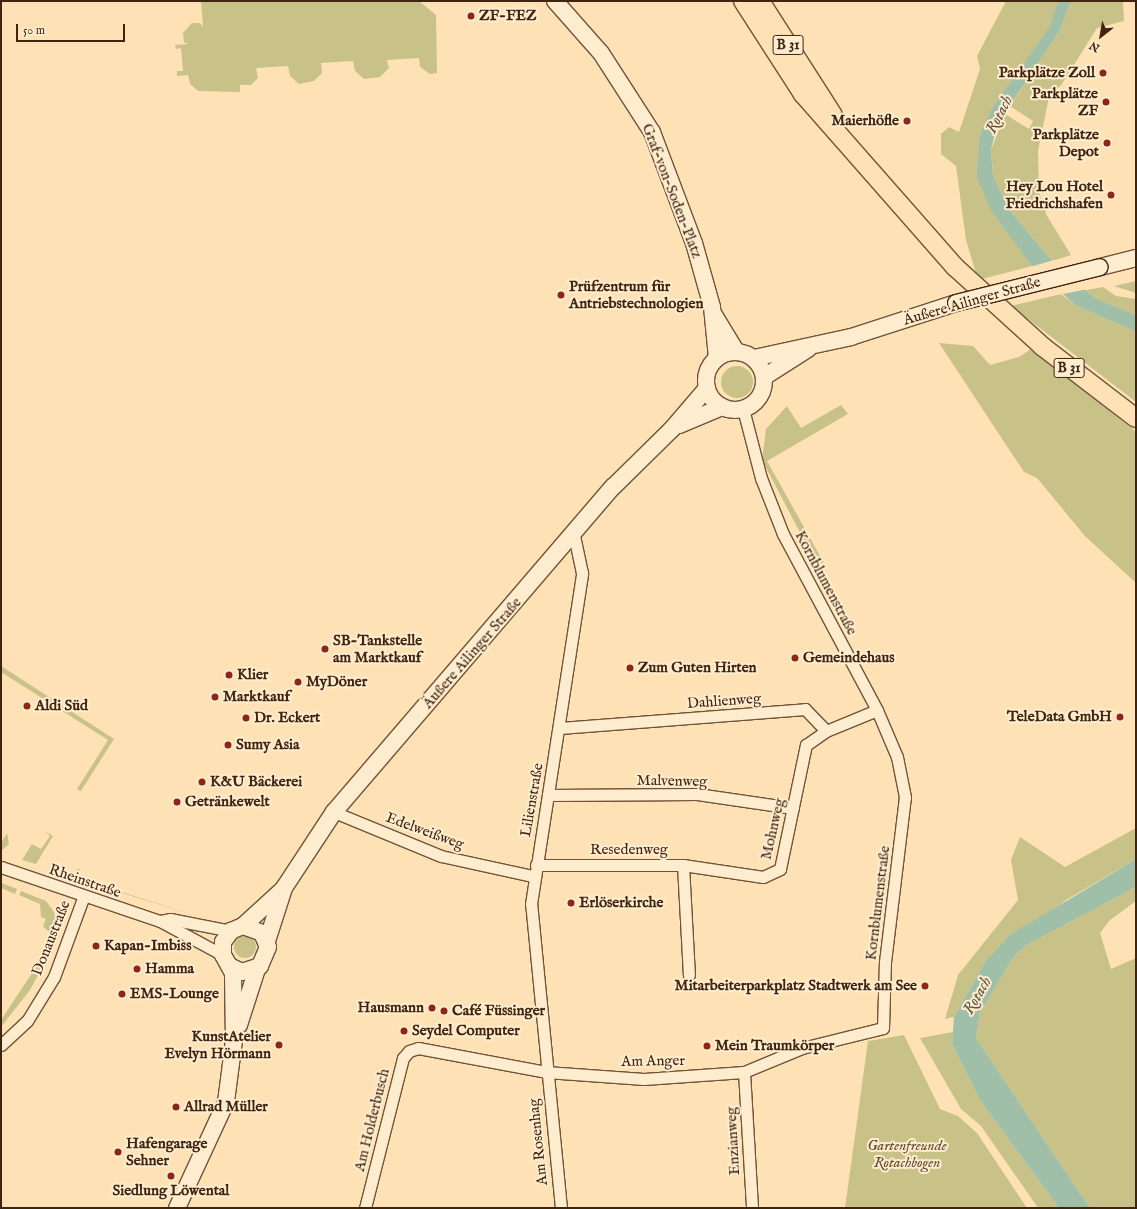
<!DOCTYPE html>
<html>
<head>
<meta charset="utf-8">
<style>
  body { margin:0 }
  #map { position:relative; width:1137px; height:1209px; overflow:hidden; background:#fee2b5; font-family:"IM FELL English",serif }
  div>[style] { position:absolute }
  .green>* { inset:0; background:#c8c188 }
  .round { border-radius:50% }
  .water>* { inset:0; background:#a0bfa9 }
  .pier>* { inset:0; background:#fee2b5 }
  .roads { filter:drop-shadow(1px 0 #6f5439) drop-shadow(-1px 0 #6f5439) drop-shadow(0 1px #6f5439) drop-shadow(0 -1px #6f5439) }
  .street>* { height:11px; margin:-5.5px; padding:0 5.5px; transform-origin:5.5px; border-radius:5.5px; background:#feeccf }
  .secondary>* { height:16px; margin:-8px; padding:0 8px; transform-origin:8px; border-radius:8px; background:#feeccf }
  .secondary>.ring { margin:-8px; padding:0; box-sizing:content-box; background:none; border:16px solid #feeccf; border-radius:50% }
  .primary>* { height:18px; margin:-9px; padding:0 9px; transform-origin:9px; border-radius:9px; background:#fee2b5 }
  .bridges { filter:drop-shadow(1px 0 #3f2410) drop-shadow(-1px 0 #3f2410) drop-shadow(0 1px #3f2410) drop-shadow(0 -1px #3f2410) }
  .secondary-bridge>* { height:16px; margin:-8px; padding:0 8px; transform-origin:8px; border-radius:8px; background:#feeccf }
  .dots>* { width:11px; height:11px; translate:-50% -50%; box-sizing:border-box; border:2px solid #feeccf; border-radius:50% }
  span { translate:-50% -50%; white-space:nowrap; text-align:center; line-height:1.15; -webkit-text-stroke:4px #feeccf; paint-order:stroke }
  .shield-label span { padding:1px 3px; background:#feeccf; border:1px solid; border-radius:3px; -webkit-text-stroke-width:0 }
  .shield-label { font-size:14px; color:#3f2410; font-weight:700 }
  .poi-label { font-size:15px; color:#3f2410; font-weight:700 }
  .left { translate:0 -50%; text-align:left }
  .right { translate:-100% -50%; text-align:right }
  .street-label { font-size:15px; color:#3f2410 }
  .park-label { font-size:15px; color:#614b2e; font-style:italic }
  .water-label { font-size:16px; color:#5c523e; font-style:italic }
  .frame { position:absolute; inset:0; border:2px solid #3f2410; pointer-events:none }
  .north { position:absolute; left:1081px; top:16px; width:40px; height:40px; -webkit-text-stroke:3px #feeccf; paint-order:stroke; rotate:211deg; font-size:11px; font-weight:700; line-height:16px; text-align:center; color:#3f2410 }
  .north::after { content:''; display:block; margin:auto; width:14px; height:18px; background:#3f2410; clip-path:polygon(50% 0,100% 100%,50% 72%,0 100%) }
  .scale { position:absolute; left:16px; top:24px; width:109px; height:18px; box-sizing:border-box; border:2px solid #3f2410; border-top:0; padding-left:5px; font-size:12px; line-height:14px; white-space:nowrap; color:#3f2410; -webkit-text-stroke:3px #feeccf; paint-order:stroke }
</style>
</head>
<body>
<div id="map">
  <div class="green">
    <div style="clip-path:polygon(201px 1px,419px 1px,436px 15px,437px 73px,430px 74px,420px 67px,419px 58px,387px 60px,389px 68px,380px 77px,364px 79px,355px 71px,353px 61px,321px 63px,322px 73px,314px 81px,299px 84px,290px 76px,288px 66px,256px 68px,258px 78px,251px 85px,240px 85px,240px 92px,198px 91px,190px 84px,188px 75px,177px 76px,177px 71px,183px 71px,181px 48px,176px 49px,175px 45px,188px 44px,184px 42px,183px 33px,192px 23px,200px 23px,203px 27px)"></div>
    <div style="clip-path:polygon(1006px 1px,1058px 1px,1051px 27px,992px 108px,977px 176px,1032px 266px,978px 280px,966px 240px,956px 166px,941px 154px,941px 134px,949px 127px,959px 132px,980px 69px,977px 56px)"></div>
    <div style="clip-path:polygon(1071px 1px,1123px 1px,1124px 21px,1097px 28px,1062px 84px,1049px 97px,1038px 151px,1039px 192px,1047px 216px,1071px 255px,1052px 261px,1009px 209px,993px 175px,991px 150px,1005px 114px,1029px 129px,1033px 121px,1010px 106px,1059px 32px)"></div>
    <div style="clip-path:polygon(1136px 281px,1136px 293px,1114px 286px)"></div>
    <div style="clip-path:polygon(1103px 287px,1116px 296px,1136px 299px,1136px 315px,1095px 298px,1086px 290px)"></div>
    <div style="clip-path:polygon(1061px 294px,1075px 305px,1136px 332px,1136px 402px,1011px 306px)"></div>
    <div style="clip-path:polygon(939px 343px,973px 346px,990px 365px,1019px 357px,1031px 349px,1136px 432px,1136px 583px,1085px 536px,1037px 478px,1024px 472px)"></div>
    <div class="round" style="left:721px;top:366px;width:32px;height:32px"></div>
    <div style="clip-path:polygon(841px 405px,848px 414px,767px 461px,824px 563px,816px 563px,762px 460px,766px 429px,787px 406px,801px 428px)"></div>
    <div style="clip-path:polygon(1px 666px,114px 739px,81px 791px,77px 789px,108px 740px,1px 672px)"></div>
    <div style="clip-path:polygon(1136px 828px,1136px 859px,1066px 900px,985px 962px,954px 1017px,945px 1019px,958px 975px,1018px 900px,1011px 860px,1020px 837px,1065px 867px)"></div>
    <div style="clip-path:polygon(45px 831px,53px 836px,36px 864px,22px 860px,32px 844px,41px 849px,50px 836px)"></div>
    <div style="clip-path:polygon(7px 833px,9px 844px,1px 851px,1px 843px)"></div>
    <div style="clip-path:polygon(79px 868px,81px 879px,200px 917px,70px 877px)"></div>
    <div style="clip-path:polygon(1px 883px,17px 889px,15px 894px,1px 888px)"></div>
    <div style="clip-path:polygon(1136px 887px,1136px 901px,1110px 920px,1100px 933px,1111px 969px,1136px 958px,1136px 1208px,1090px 1208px,976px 1038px,980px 1013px,1012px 959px,1025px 946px)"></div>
    <div style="clip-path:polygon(21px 891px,46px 901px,54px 912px,57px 930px,50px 950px,46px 949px,52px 935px,43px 926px,46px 919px,41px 917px,40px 904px,19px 895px)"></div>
    <div class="round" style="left:234px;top:936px;width:22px;height:22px"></div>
    <div style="clip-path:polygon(38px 964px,43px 966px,30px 990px,1px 1027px,1px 1020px)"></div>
    <div style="clip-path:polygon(953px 1032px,952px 1044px,980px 1100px,1059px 1208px,1038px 1208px,981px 1126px,961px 1109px,920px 1038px)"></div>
    <div style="clip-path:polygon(904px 1035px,940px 1109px,958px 1116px,977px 1133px,1027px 1208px,845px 1208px,868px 1041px)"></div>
  </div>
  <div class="water">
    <div style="clip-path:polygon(1058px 1px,1071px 1px,1059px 32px,997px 125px,991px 150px,993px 175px,1009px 209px,1052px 261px,1095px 298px,1136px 315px,1136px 332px,1075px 305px,1032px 266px,990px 209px,977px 176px,980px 135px,992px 108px,1050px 27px)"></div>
    <div style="clip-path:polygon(1136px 859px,1136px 887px,1025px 946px,1012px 959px,980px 1013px,976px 1038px,1090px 1208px,1059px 1208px,980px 1100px,952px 1044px,954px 1017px,985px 962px,1010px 935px)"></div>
  </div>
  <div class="pier">
    <div style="clip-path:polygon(1054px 260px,1088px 289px,1058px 295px,1030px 267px)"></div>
  </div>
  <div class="roads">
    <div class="street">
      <div style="left:560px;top:728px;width:246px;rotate:-4.4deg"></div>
      <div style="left:805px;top:709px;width:30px;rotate:46deg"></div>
      <div style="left:826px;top:731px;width:55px;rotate:-22.4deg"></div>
      <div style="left:548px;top:795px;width:149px;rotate:-0.4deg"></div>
      <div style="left:697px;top:794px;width:97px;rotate:8.3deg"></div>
      <div style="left:334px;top:812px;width:116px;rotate:22.4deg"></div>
      <div style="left:441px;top:856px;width:93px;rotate:12.4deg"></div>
      <div style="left:536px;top:865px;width:147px"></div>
      <div style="left:683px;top:865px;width:110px;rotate:86.9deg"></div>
      <div style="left:683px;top:865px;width:81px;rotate:8.5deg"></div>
      <div style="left:763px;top:877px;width:19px;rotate:-25deg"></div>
      <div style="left:780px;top:869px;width:127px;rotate:-78.2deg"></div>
      <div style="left:806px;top:745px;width:24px;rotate:-35deg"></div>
      <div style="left:1px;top:867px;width:168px;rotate:18.8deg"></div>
      <div style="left:160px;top:921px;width:72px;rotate:28.4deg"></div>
      <div style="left:160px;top:921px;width:10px;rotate:-11deg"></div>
      <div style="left:170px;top:919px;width:62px;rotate:11.1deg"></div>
      <div style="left:1px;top:1045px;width:35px;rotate:-43deg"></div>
      <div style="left:27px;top:1021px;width:52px;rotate:-58.5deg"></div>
      <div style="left:54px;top:977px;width:84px;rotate:-69.8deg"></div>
      <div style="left:744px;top:1072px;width:136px;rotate:86.6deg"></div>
      <div style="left:365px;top:1208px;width:155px;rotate:-75.8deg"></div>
      <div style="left:403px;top:1058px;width:9px;rotate:-49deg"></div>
      <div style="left:409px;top:1051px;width:9px;rotate:-18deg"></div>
      <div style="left:418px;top:1048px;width:130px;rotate:10.6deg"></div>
      <div style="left:546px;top:1072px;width:98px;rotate:4.1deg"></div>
      <div style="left:644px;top:1079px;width:100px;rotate:-4deg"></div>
      <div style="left:744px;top:1072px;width:63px;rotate:-22.5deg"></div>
      <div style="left:802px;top:1048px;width:83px;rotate:-13.9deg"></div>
      <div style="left:883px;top:1028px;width:66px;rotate:-88.3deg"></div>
      <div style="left:885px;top:962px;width:166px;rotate:-83.1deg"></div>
      <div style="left:905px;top:797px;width:41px;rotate:-101.3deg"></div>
      <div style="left:897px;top:757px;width:51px;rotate:-113.1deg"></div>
      <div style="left:877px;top:710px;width:200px;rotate:-118.1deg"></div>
      <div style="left:783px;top:534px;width:60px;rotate:-111.4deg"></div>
      <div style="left:761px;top:478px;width:71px;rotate:-104.6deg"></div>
      <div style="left:561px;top:1208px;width:305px;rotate:-95.6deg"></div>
      <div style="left:531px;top:904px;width:335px;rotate:-81.2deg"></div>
      <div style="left:582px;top:573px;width:39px;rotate:-102deg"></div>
    </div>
    <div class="secondary">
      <div style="left:555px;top:1px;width:69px;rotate:48.5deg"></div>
      <div style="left:601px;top:53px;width:94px;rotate:57.2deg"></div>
      <div style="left:652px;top:132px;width:119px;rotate:69.3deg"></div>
      <div style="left:694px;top:243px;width:66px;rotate:74.3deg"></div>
      <div style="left:712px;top:307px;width:51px;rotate:84.4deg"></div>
      <div style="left:1100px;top:267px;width:37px;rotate:-14deg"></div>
      <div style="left:714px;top:315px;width:42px;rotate:58.6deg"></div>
      <div class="ring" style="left:706px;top:352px;width:42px;height:42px"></div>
      <div style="left:754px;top:358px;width:99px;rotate:-12.2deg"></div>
      <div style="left:851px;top:337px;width:110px;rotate:-17.9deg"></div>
      <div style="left:764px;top:377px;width:52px;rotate:-32.5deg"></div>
      <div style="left:679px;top:425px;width:47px;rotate:-22.7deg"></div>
      <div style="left:243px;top:926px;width:52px;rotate:-42.6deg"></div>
      <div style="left:267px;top:941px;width:56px;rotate:-72.2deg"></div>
      <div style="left:284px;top:888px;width:91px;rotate:-56.7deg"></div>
      <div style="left:334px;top:812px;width:428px;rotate:-49.4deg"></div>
      <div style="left:613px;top:487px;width:83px;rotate:-44.5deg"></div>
      <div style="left:672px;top:429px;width:54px;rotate:-49.5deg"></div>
      <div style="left:239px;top:1025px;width:59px;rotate:-72.2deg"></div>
      <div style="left:177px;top:1208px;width:117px;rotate:-65.2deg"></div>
      <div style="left:226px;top:1102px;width:63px;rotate:-82.6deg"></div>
      <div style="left:234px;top:1040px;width:67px;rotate:-90.9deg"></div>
      <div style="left:233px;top:973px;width:21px;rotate:-119deg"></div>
      <div style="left:223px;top:955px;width:13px;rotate:-90deg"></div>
      <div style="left:223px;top:942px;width:14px;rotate:-54deg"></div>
      <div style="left:231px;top:931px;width:13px;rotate:-23deg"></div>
      <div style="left:243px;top:926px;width:20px;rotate:20deg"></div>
      <div style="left:262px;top:933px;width:15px;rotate:67deg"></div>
      <div style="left:268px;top:947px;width:21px;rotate:113deg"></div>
      <div style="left:260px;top:966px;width:19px;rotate:162deg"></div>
      <div style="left:242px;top:972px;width:14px;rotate:-155deg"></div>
    </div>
    <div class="primary">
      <div style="left:743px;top:1px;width:111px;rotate:57.2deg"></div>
      <div style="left:803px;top:94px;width:230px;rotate:48.7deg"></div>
      <div style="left:955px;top:267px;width:118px;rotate:42.2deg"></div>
      <div style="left:1042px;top:346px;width:118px;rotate:37.5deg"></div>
      <div style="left:760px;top:1px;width:135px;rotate:57.4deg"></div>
    </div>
  </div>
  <div class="bridges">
    <div class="secondary-bridge">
      <div style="left:956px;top:303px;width:148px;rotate:-14deg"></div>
    </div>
  </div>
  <div class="dots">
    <div style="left:471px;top:16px;background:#8f2418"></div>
    <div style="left:1103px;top:73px;background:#8f2418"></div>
    <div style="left:1106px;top:102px;background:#8f2418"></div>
    <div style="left:907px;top:121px;background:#8f2418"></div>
    <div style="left:1107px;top:143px;background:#8f2418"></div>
    <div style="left:1111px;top:195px;background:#8f2418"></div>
    <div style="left:561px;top:295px;background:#8f2418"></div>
    <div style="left:325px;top:649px;background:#8f2418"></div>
    <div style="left:795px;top:658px;background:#8f2418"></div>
    <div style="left:630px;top:668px;background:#8f2418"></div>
    <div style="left:229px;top:675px;background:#8f2418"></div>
    <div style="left:298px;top:682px;background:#8f2418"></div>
    <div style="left:215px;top:697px;background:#8f2418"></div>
    <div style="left:27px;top:706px;background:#8f2418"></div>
    <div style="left:1120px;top:717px;background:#8f2418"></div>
    <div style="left:246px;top:718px;background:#8f2418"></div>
    <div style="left:228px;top:745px;background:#8f2418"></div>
    <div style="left:202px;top:782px;background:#8f2418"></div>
    <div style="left:177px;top:802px;background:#8f2418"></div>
    <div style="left:571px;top:903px;background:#8f2418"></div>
    <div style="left:96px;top:946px;background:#8f2418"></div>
    <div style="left:137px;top:969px;background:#8f2418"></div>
    <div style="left:925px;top:986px;background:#8f2418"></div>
    <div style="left:122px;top:994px;background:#8f2418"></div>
    <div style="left:432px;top:1008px;background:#8f2418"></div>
    <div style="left:444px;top:1011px;background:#8f2418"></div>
    <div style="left:404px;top:1031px;background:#8f2418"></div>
    <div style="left:279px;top:1045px;background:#8f2418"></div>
    <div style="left:707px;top:1046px;background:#8f2418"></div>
    <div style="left:176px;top:1107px;background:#8f2418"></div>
    <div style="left:118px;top:1152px;background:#8f2418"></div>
    <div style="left:171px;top:1176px;background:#8f2418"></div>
  </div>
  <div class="shield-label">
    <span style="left:788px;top:45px">B 31</span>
    <span style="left:1069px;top:368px">B 31</span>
  </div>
  <div class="poi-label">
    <span class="left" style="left:479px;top:16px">ZF-FEZ</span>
    <span class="right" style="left:1095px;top:73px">Parkplätze Zoll</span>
    <span class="right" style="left:1098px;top:102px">Parkplätze<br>ZF</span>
    <span class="right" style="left:899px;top:121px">Maierhöfle</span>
    <span class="right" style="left:1099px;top:143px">Parkplätze<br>Depot</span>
    <span class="right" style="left:1103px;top:195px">Hey Lou Hotel<br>Friedrichshafen</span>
    <span class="left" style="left:569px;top:295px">Prüfzentrum für<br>Antriebstechnologien</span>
    <span class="left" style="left:333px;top:649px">SB-Tankstelle<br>am Marktkauf</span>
    <span class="left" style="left:803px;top:658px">Gemeindehaus</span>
    <span class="left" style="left:638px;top:668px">Zum Guten Hirten</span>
    <span class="left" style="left:237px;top:675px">Klier</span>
    <span class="left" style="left:306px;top:682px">MyDöner</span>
    <span class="left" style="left:223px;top:697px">Marktkauf</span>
    <span class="left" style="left:35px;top:706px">Aldi Süd</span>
    <span class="right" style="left:1112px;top:717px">TeleData GmbH</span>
    <span class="left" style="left:254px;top:718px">Dr. Eckert</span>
    <span class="left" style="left:236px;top:745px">Sumy Asia</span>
    <span class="left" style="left:210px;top:782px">K&amp;U Bäckerei</span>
    <span class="left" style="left:185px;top:802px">Getränkewelt</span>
    <span class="left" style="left:579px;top:903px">Erlöserkirche</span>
    <span class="left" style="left:104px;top:946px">Kapan-Imbiss</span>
    <span class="left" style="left:145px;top:969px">Hamma</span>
    <span class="right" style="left:917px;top:986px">Mitarbeiterparkplatz Stadtwerk am See</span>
    <span class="left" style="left:130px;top:994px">EMS-Lounge</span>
    <span class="right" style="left:424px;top:1008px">Hausmann</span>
    <span class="left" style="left:452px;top:1011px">Café Füssinger</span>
    <span class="left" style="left:412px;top:1031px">Seydel Computer</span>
    <span class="right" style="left:271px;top:1045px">KunstAtelier<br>Evelyn Hörmann</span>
    <span class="left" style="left:715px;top:1046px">Mein Traumkörper</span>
    <span class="left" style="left:184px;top:1107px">Allrad Müller</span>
    <span class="left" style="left:126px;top:1152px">Hafengarage<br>Sehner</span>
    <span style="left:171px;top:1191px">Siedlung Löwental</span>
  </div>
  <div class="street-label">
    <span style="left:672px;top:191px;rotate:69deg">Graf-von-Soden-Platz</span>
    <span style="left:972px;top:301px;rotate:-16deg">Äußere Ailinger Straße</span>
    <span style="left:826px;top:583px;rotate:62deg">Kornblumenstraße</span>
    <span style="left:472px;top:653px;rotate:-49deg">Äußere Ailinger Straße</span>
    <span style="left:724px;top:701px;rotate:-4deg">Dahlienweg</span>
    <span style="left:672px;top:781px;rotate:1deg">Malvenweg</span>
    <span style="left:532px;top:800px;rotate:-80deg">Lilienstraße</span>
    <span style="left:773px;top:829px;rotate:-77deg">Mohnweg</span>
    <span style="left:425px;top:831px;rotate:20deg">Edelweißweg</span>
    <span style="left:629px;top:850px">Resedenweg</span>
    <span style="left:85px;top:881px;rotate:19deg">Rheinstraße</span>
    <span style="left:878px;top:903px;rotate:-83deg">Kornblumenstraße</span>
    <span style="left:51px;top:938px;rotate:-68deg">Donaustraße</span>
    <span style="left:653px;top:1061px;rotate:-1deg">Am Anger</span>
    <span style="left:372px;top:1120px;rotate:-76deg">Am Holderbusch</span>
    <span style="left:733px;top:1141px;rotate:-93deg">Enzianweg</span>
    <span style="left:538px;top:1142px;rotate:-96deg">Am Rosenhag</span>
  </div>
  <div class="park-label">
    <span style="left:907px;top:1154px">Gartenfreunde<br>Rotachbogen</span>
  </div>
  <div class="water-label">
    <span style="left:1000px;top:115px;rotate:-63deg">Rotach</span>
    <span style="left:978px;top:996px;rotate:-60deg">Rotach</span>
  </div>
  <div class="frame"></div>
  <div class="north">N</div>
  <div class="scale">50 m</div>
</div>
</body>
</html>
